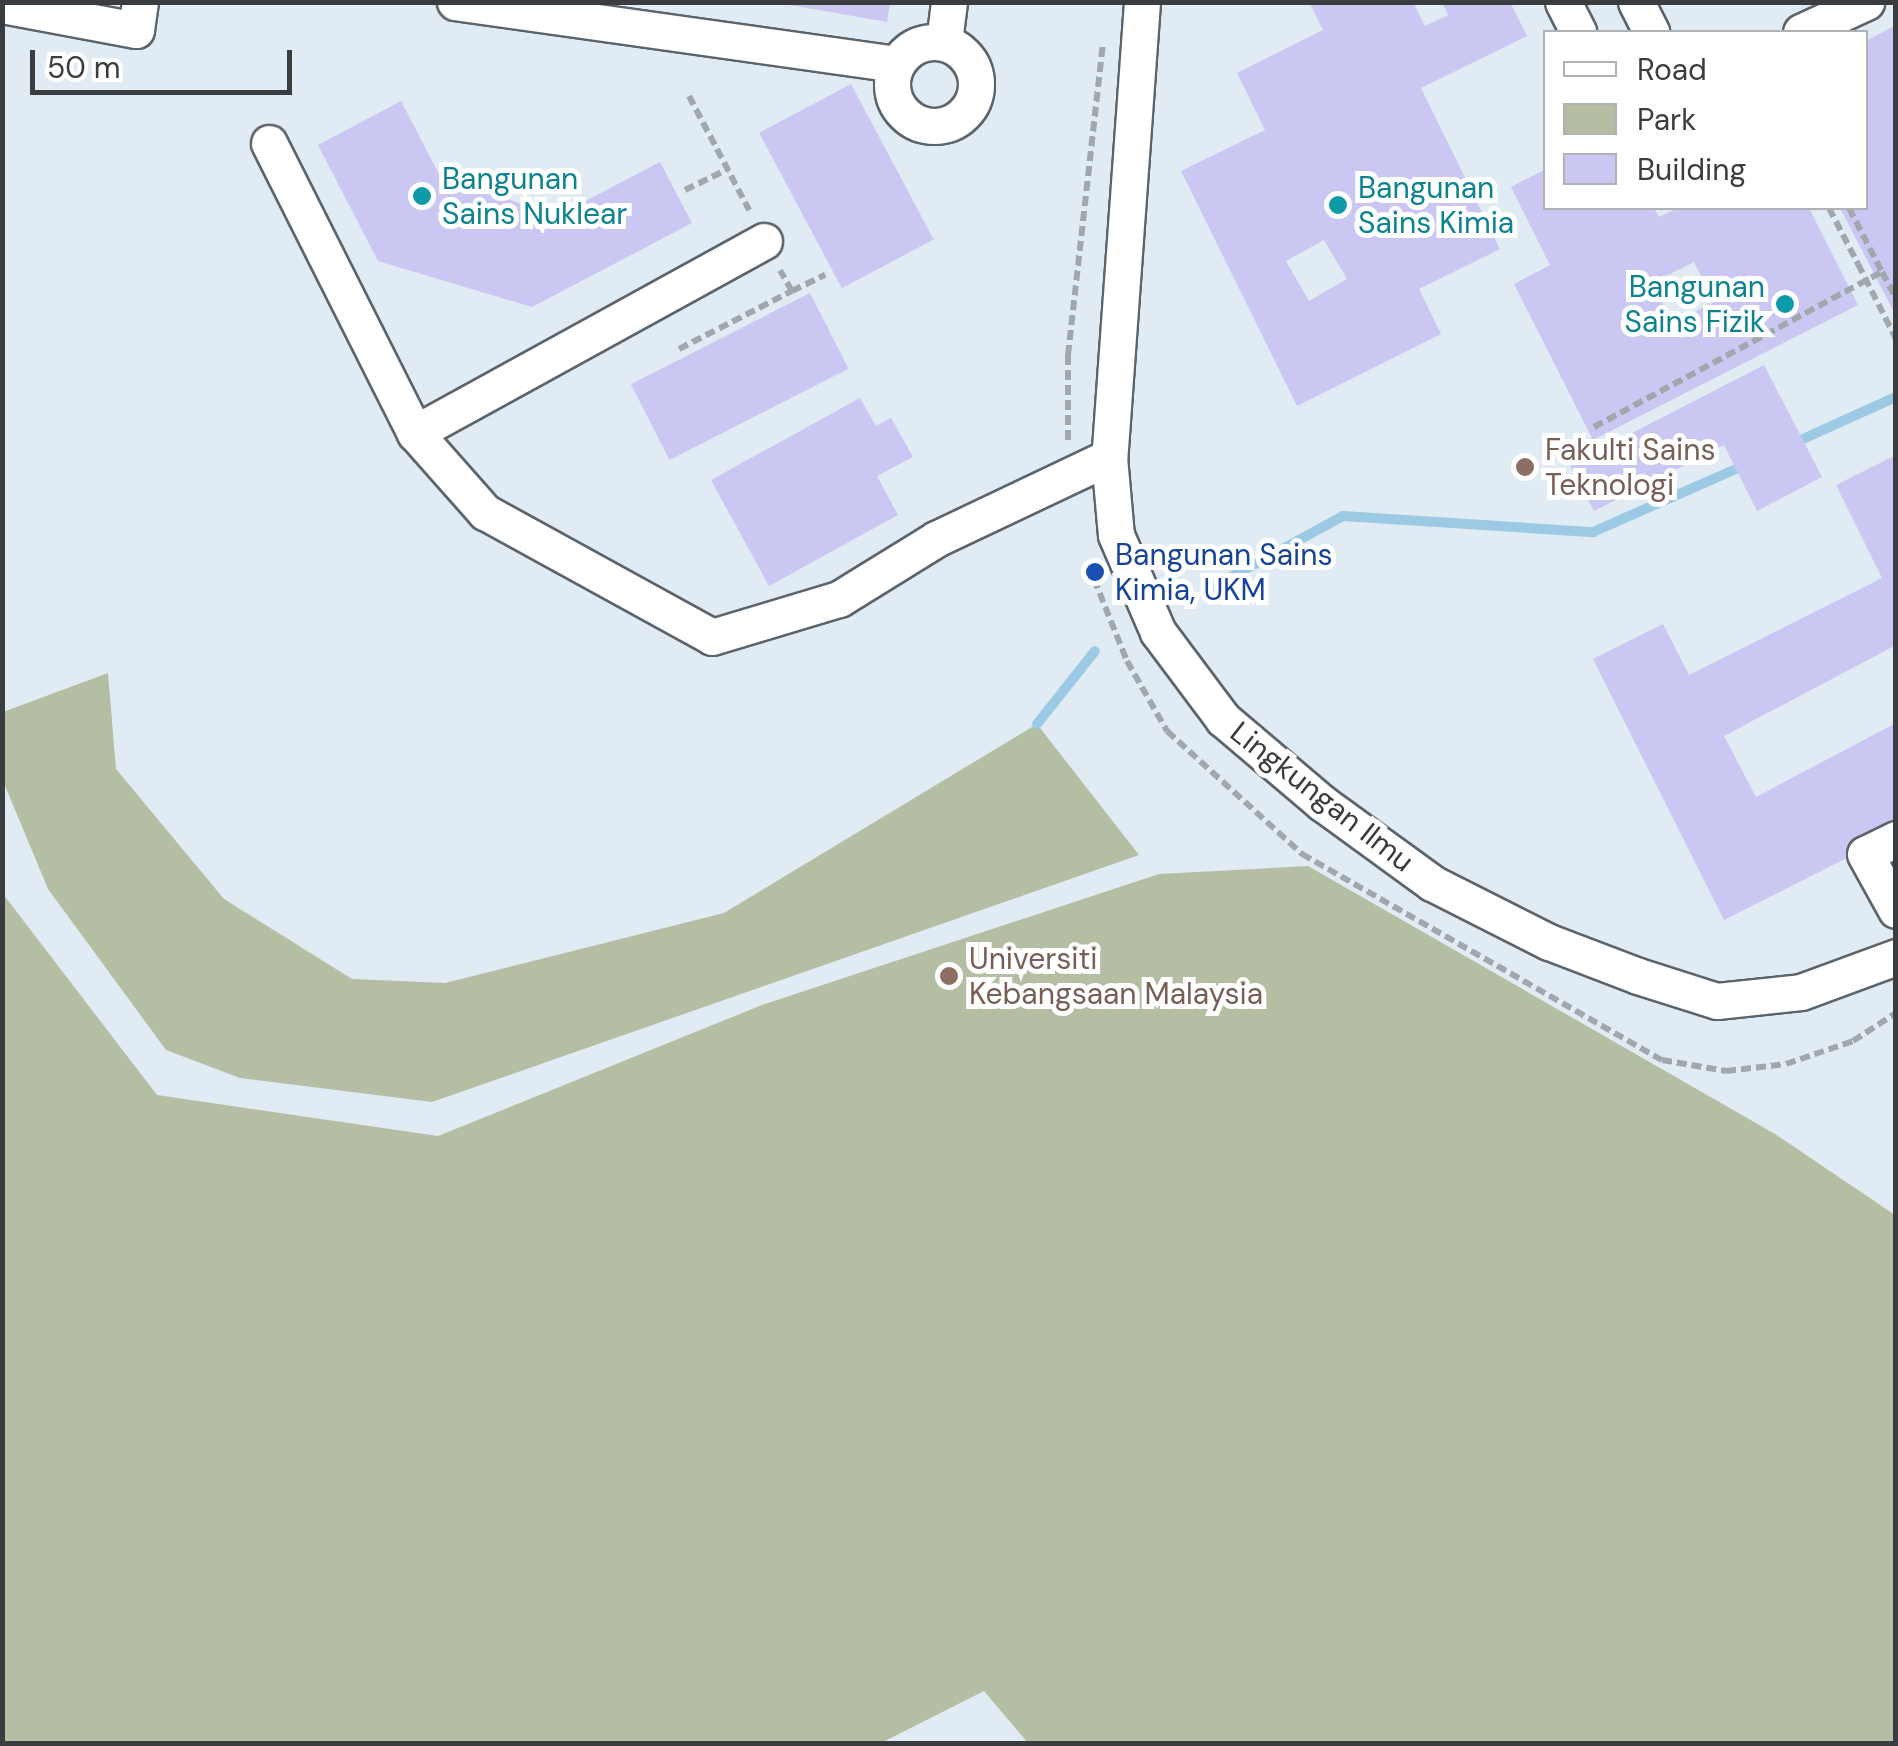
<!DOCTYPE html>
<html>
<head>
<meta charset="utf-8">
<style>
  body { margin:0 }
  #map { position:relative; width:1898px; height:1746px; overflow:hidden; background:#e1ebf3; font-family:"DM Sans",sans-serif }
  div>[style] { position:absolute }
  .green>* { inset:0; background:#b4bea3 }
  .stream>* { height:10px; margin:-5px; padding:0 5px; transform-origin:5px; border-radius:5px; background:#9ccae4 }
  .building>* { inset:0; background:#cac7f3; transform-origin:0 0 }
  .path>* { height:6px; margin-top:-3px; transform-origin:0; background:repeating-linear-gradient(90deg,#a0a7ad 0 10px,transparent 0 15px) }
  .roads { filter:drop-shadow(2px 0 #5c646b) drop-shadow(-2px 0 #5c646b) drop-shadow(0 2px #5c646b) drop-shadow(0 -2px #5c646b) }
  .minor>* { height:35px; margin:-17.5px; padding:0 17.5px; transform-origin:17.5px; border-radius:17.5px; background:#fff }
  .minor>.ring { margin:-17.5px; padding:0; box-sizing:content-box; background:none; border:35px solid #fff; border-radius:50% }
  .path-bridge>* { height:6px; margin-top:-3px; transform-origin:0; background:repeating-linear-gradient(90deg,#a0a7ad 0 10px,transparent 0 15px) }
  .dots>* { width:28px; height:28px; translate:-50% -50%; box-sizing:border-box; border:5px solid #fff; border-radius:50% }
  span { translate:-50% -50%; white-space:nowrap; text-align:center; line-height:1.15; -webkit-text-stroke:10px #fff; paint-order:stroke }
  .culture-label { font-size:30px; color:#0d838f }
  .left { translate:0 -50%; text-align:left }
  .right { translate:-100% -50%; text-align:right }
  .education-label { font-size:30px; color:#785e54 }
  .transit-label { font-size:30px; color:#164399 }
  .street-label { font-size:30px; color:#3a3d40 }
  .frame { position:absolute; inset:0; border:5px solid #3a3d40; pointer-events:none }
  .legend { position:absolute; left:1543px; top:30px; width:325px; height:180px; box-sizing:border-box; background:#fff; border:2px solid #b0b1b3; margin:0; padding:12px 18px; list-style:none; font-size:30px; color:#3a3d40 }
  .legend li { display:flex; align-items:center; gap:20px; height:50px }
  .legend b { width:50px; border:2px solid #b0b1b3 }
  .scale { position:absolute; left:30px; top:50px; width:262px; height:45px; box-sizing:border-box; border:5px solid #3a3d40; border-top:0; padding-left:12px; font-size:30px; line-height:35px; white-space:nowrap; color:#3a3d40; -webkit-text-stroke:8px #fff; paint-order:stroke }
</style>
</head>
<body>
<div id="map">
  <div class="green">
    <div style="clip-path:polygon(108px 673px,116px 769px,224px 899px,352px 979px,445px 983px,724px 913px,1037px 724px,1139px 855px,432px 1102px,240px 1078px,166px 1050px,48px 889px,3px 781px,3px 712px)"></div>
    <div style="clip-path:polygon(1308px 866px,1775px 1134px,1895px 1215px,1895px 1743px,1028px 1743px,984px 1691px,881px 1743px,3px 1743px,3px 894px,157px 1095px,438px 1136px,762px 1005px,1159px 874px)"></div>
  </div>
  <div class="stream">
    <div style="left:1794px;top:443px;width:112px;rotate:-24.3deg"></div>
    <div style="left:1211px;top:588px;width:150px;rotate:-28.6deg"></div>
    <div style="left:1343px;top:516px;width:251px;rotate:3.7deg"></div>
    <div style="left:1593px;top:532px;width:168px;rotate:-23.8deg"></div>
    <div style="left:1037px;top:724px;width:93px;rotate:-51.5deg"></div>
  </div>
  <div class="building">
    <div style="clip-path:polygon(773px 2px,890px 2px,887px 22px)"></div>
    <div style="clip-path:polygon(evenodd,1309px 2px,1413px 2px,1425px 26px,1448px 15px,1442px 2px,1510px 2px,1527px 36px,1421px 88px,1500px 249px,1419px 289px,1441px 334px,1297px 406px,1181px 171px,1265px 130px,1237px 73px,1323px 30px,1309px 2px,1324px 240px,1347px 279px,1309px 301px,1286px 261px,1324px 240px)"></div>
    <div style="clip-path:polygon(1896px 25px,1896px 316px,1840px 208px,1866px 208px,1866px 41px)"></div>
    <div style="left:851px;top:84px;width:176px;height:104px;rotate:62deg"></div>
    <div style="clip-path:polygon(401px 101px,440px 176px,557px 216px,660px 162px,692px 223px,532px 307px,378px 261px,318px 145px)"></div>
    <div style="clip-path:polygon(evenodd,1546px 169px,1546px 208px,1654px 208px,1659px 217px,1678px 208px,1809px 208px,1858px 305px,1593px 440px,1514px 284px,1550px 265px,1511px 187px,1546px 169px,1694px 262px,1714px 302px,1673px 323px,1652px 283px,1694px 262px)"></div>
    <div style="left:810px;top:293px;width:85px;height:201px;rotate:63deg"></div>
    <div style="clip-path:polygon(1764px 365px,1822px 477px,1757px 511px,1724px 445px,1594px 511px,1570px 465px)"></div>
    <div style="clip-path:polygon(860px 398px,876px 426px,891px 418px,913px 457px,877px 476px,898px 515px,769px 586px,711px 480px)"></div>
    <div style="clip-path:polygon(1896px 455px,1896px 645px,1724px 736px,1756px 797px,1896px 723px,1896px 833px,1724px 920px,1593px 659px,1663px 624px,1689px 675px,1882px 578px,1836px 485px)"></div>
  </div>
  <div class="path">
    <div style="left:689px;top:96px;width:129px;rotate:62.2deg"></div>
    <div style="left:685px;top:190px;width:48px;rotate:-26deg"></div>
    <div style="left:1829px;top:208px;width:63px;rotate:62.6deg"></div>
    <div style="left:1849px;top:208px;width:72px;rotate:62.7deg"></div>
    <div style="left:792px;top:291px;width:37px;rotate:-26deg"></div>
    <div style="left:679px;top:349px;width:127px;rotate:-27.2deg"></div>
    <div style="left:792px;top:291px;width:24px;rotate:-120deg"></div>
    <div style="left:1594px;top:427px;width:327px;rotate:-28.3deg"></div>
    <div style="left:1882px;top:272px;width:30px;rotate:62deg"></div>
    <div style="left:1068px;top:440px;width:85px;rotate:-90deg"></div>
    <div style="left:1068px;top:355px;width:312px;rotate:-83.6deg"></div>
    <div style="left:1094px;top:579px;width:88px;rotate:68.1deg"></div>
    <div style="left:1127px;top:661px;width:81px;rotate:60.3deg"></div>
    <div style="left:1167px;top:731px;width:183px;rotate:42.3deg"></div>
    <div style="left:1302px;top:854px;width:415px;rotate:29.8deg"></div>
    <div style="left:1662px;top:1060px;width:65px;rotate:9.8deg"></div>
    <div style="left:1726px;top:1071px;width:60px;rotate:-6.7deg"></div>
    <div style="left:1786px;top:1064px;width:71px;rotate:-18.9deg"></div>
    <div style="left:1853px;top:1041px;width:51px;rotate:-33.1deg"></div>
  </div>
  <div class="roads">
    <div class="minor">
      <div style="left:455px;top:2px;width:445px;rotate:8deg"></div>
      <div style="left:1142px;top:2px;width:456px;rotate:94.1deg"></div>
      <div style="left:1109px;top:457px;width:78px;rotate:84.9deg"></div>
      <div style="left:1116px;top:535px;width:106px;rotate:66.6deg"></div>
      <div style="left:1158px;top:632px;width:109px;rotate:53.2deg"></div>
      <div style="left:1223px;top:719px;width:130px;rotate:40.3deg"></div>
      <div style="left:1322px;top:803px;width:136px;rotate:36deg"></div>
      <div style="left:1432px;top:883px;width:131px;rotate:26.8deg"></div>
      <div style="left:1549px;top:942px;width:95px;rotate:20.9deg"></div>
      <div style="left:1638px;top:976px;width:83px;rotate:17.6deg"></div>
      <div style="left:1717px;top:1001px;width:84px;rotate:-6.1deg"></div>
      <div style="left:1801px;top:992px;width:101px;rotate:-20.2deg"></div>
      <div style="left:1563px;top:2px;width:34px;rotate:63deg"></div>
      <div style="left:1636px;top:2px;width:34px;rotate:63deg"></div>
      <div style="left:2px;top:5px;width:136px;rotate:10.6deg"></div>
      <div style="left:136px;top:30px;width:28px;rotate:-82deg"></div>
      <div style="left:1801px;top:32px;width:72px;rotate:-24.8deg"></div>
      <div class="ring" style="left:892px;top:42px;width:49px;height:49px"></div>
      <div style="left:944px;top:42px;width:40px;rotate:-82.9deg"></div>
      <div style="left:269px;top:143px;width:325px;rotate:63.3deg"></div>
      <div style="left:764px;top:241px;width:398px;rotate:151.2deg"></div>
      <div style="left:415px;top:433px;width:106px;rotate:48.5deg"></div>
      <div style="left:485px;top:512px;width:259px;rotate:28.8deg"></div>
      <div style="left:712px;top:637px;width:133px;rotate:-16.7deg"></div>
      <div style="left:839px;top:599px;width:114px;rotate:-31.7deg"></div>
      <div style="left:936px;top:539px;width:191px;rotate:-25.4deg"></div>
      <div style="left:1896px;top:839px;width:34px;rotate:154deg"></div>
      <div style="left:1865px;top:854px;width:64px;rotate:61deg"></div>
    </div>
  </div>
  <div class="path-bridge">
    <div style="left:1858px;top:264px;width:84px;rotate:63.1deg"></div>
  </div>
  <div class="dots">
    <div style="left:422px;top:196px;background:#0f9aa8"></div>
    <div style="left:1338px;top:205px;background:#0f9aa8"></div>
    <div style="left:1785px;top:304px;background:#0f9aa8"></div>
    <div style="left:1525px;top:467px;background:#8d6e63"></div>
    <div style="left:1095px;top:572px;background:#1a4fb4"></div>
    <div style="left:949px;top:976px;background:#8d6e63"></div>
  </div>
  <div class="culture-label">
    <span class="left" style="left:442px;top:196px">Bangunan<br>Sains Nuklear</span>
    <span class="left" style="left:1358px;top:205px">Bangunan<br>Sains Kimia</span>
    <span class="right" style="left:1765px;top:304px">Bangunan<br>Sains Fizik</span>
  </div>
  <div class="education-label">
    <span class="left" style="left:1545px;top:467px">Fakulti Sains<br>Teknologi</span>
    <span class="left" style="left:969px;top:976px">Universiti<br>Kebangsaan Malaysia</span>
  </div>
  <div class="transit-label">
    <span class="left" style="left:1115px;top:572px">Bangunan Sains<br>Kimia, UKM</span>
  </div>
  <div class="street-label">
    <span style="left:1322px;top:797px;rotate:38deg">Lingkungan Ilmu</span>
  </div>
  <div class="frame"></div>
  <ul class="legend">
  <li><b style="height:12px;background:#fff"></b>Road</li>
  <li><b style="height:28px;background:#b4bea3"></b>Park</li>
  <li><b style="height:28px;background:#cac7f3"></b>Building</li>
  </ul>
  <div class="scale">50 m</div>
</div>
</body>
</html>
